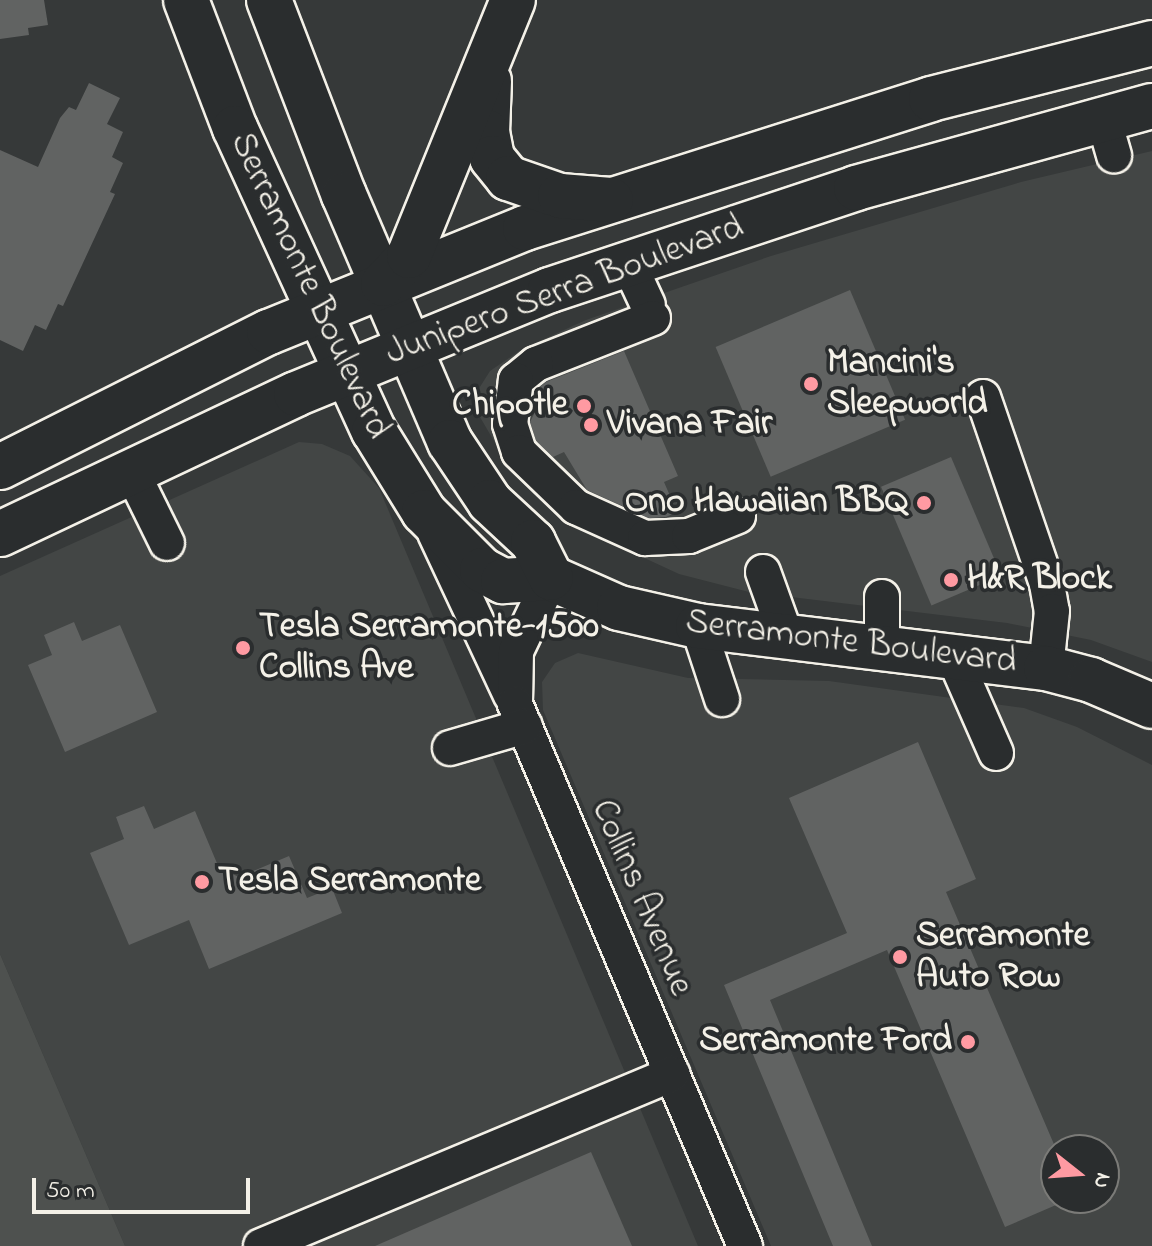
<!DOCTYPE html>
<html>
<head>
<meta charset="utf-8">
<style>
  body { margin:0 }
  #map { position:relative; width:1152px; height:1246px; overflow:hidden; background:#363939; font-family:"Indie Flower",sans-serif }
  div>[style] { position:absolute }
  .built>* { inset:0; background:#434645 }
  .green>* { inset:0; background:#4e514f }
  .building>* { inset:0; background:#616362; transform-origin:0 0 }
  .roads { filter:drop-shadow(2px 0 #f4f1e8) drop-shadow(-2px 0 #f4f1e8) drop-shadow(0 2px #f4f1e8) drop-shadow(0 -2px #f4f1e8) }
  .minor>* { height:34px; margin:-17px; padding:0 17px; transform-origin:17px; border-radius:17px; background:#2a2d2e }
  .major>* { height:44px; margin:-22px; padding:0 22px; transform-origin:22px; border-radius:22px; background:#2a2d2e }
  .highway>* { height:44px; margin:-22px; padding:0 22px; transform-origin:22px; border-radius:22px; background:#2a2d2e }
  .dots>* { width:22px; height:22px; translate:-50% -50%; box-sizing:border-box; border:4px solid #2a2d2e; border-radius:50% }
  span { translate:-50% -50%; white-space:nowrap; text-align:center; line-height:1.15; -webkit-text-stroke:7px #2a2d2e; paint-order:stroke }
  .street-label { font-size:36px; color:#f4f1e8 }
  .poi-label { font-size:36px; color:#f4f1e8; font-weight:700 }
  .left { translate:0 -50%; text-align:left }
  .right { translate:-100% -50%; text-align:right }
  .north { position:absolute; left:1040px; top:1134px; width:80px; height:80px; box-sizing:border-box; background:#2a2d2e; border:2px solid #7b7b78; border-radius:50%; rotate:107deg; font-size:22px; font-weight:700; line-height:32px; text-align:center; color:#f4f1e8 }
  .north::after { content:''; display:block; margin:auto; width:28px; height:36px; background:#ff9aa2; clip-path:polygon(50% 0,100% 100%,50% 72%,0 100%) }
  .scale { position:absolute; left:32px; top:1178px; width:218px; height:36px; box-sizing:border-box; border:4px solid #f4f1e8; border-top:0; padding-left:10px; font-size:24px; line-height:28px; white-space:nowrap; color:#f4f1e8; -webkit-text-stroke:6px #2a2d2e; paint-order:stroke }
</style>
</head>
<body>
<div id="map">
  <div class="built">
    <div style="clip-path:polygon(1152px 151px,1152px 662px,1091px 640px,1007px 623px,749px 592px,679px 574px,571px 524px,540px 499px,511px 470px,477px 412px,478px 390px,490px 371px,522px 349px,586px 320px,771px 256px,1021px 182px)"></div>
    <div style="clip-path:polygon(299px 442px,322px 444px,350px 456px,379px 488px,698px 1246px,125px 1246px,0 954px,0 576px)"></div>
    <div style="clip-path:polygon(evenodd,578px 653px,688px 678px,829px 681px,1024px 708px,1077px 727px,1152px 765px,1152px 1246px,771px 1246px,543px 710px,542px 682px,555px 663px,578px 653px,1056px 1150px,1104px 1150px,1104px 1198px,1056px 1198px,1056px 1150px)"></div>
  </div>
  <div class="green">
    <div style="clip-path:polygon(0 954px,125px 1246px,0 1246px)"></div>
  </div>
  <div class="building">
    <div style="clip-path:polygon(0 0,44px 0,48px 25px,28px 28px,29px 35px,0 39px)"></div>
    <div style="clip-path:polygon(89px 83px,120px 98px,107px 124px,123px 132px,112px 157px,123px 163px,110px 192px,115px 194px,63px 306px,58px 304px,46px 330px,35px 325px,23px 351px,0 340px,0 150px,38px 167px,60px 118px,69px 107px,76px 110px)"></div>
    <div style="left:850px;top:290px;width:141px;height:146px;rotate:67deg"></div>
    <div style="clip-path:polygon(624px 351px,678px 476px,664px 482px,677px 512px,666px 517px,649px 518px,587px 490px,564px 452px,553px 457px,536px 441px,530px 422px,537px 408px,535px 391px,546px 382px)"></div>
    <div style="left:951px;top:457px;width:129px;height:76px;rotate:67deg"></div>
    <div style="clip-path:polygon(74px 622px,82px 641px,120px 625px,157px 712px,65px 752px,28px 665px,52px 655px,44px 635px)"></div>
    <div style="clip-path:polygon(918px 742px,976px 879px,946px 892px,1056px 1149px,1056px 1205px,1005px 1227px,887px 950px,770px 1000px,872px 1246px,833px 1246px,724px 985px,847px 933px,789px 798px)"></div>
    <div style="clip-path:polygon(144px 806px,154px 829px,195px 811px,219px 868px,239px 877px,289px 856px,307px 898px,332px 888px,342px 913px,209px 969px,189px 920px,129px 945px,90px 853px,124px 839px,116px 817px)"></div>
    <div style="clip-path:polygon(591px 1152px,632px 1246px,375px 1246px)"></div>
  </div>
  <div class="roads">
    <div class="minor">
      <div style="left:1103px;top:117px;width:40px;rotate:74deg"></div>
      <div style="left:628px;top:262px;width:47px;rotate:65.1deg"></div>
      <div style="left:653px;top:318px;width:126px;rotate:158.5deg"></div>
      <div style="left:536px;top:364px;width:26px;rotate:141deg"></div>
      <div style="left:516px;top:380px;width:44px;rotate:97.8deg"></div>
      <div style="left:510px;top:424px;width:29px;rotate:72deg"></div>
      <div style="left:519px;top:452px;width:79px;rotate:44deg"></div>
      <div style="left:576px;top:507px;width:76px;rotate:24.2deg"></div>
      <div style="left:645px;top:538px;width:44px;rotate:-2.6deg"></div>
      <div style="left:689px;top:536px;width:53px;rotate:-22.2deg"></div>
      <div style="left:983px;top:397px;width:198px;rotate:71.1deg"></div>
      <div style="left:1047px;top:584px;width:27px;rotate:80deg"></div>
      <div style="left:1052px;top:611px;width:57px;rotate:96deg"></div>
      <div style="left:132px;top:472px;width:79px;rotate:63.8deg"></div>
      <div style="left:435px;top:533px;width:179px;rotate:64.9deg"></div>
      <div style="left:763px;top:572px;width:65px;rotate:70.2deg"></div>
      <div style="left:551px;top:578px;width:81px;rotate:115.6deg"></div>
      <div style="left:516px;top:651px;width:53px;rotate:91.1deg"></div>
      <div style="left:515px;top:704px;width:589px;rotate:67.01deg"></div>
      <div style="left:698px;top:626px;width:77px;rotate:71.8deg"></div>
      <div style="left:882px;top:645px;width:48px;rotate:-90deg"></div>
      <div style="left:953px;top:655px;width:107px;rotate:66.3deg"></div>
      <div style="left:450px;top:748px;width:78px;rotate:-16.3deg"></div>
      <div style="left:261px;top:1246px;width:446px;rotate:-22.7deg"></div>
    </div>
    <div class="major">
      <div style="left:186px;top:0;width:137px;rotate:69.1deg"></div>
      <div style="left:235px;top:128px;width:333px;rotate:65.4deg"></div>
      <div style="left:374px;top:431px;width:95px;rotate:58.3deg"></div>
      <div style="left:424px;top:512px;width:82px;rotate:45deg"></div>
      <div style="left:482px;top:570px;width:24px;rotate:28deg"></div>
      <div style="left:503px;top:581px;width:48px;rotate:-3.6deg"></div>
      <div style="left:551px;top:578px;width:74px;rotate:23.8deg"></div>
      <div style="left:619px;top:608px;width:81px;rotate:12.8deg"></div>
      <div style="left:698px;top:626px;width:351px;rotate:6.9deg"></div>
      <div style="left:1046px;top:668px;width:47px;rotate:14.9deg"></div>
      <div style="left:1091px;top:680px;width:66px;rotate:23.1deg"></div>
      <div style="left:269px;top:0;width:209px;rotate:69deg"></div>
      <div style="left:344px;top:195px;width:269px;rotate:66.8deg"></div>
      <div style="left:450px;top:442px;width:72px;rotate:56.3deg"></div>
      <div style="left:490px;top:502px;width:59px;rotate:42.9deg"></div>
      <div style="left:533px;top:542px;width:40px;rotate:63.4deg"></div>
      <div style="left:0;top:467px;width:301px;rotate:-26.7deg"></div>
      <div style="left:269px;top:332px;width:276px;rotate:-22.1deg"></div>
      <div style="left:525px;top:228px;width:426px;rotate:-17.6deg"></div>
      <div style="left:931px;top:99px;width:228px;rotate:-14.2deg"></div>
      <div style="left:0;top:534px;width:327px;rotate:-25.3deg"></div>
      <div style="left:296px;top:394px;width:274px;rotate:-22.3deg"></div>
      <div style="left:550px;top:290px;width:323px;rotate:-18.4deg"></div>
      <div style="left:856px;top:188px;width:307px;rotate:-15.5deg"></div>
    </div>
    <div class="highway">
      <div style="left:489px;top:81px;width:51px;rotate:92.2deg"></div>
      <div style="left:487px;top:132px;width:26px;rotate:79deg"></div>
      <div style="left:492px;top:158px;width:26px;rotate:51deg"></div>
      <div style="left:508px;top:178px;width:55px;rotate:19.1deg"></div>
      <div style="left:560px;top:196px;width:51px;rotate:4.5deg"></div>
      <div style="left:383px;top:284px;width:38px;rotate:-47deg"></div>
      <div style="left:409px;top:256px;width:276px;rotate:-67.9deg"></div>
    </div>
  </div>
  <div class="dots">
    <div style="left:811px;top:384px;background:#ff9aa2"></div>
    <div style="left:584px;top:406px;background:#ff9aa2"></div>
    <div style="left:591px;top:425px;background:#ff9aa2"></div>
    <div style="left:924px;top:503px;background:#ff9aa2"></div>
    <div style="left:951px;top:580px;background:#ff9aa2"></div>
    <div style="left:243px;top:648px;background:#ff9aa2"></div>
    <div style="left:202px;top:882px;background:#ff9aa2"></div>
    <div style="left:900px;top:957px;background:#ff9aa2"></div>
    <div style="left:968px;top:1042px;background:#ff9aa2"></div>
  </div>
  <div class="street-label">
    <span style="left:309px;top:286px;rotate:65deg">Serramonte Boulevard</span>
    <span style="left:565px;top:291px;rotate:-20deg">Junipero Serra Boulevard</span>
    <span style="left:851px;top:643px;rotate:7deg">Serramonte Boulevard</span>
    <span style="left:641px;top:898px;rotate:67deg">Collins Avenue</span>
  </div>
  <div class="poi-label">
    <span class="left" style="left:827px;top:384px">Mancini's<br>Sleepworld</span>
    <span class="right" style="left:568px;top:406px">Chipotle</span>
    <span class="left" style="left:607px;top:425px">Vivana Fair</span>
    <span class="right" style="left:908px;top:503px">Ono Hawaiian BBQ</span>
    <span class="left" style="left:967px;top:580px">H&amp;R Block</span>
    <span class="left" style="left:259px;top:648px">Tesla Serramonte-1500<br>Collins Ave</span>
    <span class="left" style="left:218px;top:882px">Tesla Serramonte</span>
    <span class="left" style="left:916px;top:957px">Serramonte<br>Auto Row</span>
    <span class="right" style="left:952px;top:1042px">Serramonte Ford</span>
  </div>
  <div class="north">N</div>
  <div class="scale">50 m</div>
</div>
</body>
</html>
